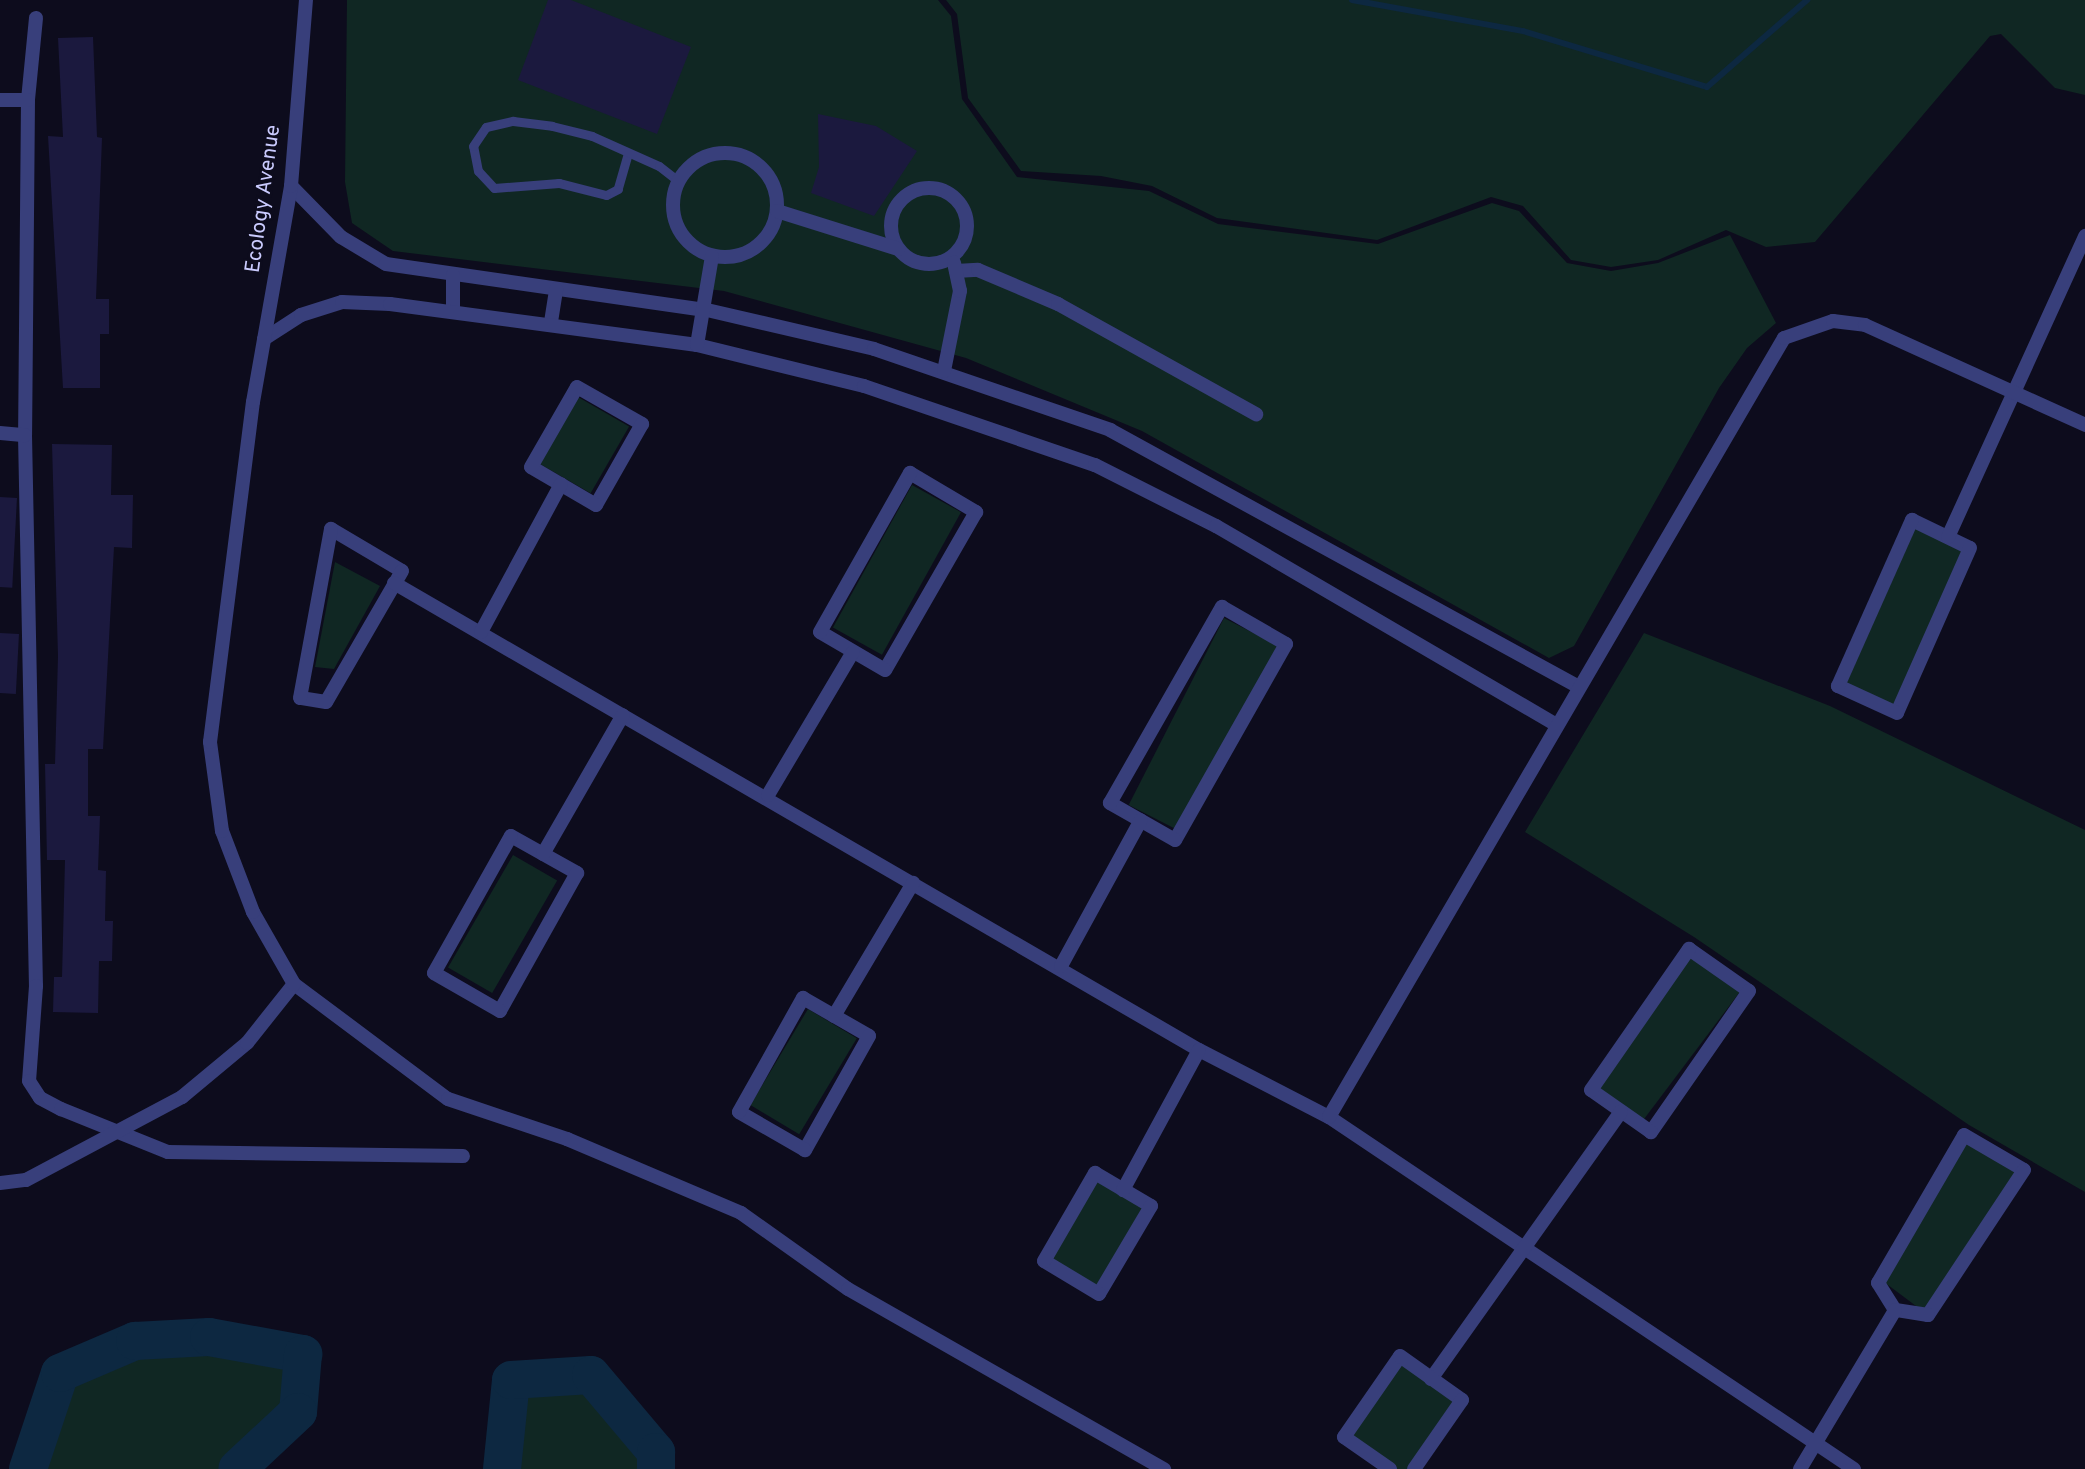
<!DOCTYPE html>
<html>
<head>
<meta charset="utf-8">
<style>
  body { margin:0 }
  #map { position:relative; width:2085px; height:1469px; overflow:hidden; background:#0d0c1d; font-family:Overpass,sans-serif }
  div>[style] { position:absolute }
  .green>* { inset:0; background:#102723; transform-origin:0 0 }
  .stream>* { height:6px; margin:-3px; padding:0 3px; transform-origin:3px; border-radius:3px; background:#0d2841 }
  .river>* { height:38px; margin:-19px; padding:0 19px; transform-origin:19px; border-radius:19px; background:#0d2841 }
  .building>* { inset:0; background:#1b193e; transform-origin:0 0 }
  .lane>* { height:9px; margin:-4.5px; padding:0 4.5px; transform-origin:4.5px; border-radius:4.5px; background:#383f7b }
  .street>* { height:14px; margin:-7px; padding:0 7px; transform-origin:7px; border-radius:7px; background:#383f7b }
  .street>.ring { margin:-7px; padding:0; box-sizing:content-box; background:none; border:14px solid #383f7b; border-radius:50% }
  span { translate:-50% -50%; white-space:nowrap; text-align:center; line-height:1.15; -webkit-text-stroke:5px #0d0c1d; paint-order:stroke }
  .street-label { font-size:21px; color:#cacbfe }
</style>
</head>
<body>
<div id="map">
  <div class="green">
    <div style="clip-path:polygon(347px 0,938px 0,951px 16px,962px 99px,1017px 177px,1149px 191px,1218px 224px,1378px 244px,1492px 203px,1519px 211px,1567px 263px,1611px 271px,1658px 263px,1730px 235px,1776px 323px,1747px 348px,1719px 388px,1574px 646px,1549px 658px,1142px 431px,966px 358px,724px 291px,393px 251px,352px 223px,345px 182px)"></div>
    <div style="clip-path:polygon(946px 0,2085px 0,2085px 95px,2055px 88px,2001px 34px,1990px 36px,1815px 242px,1766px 247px,1726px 230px,1658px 260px,1611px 267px,1571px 260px,1523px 206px,1491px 197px,1377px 240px,1217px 218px,1152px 186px,1101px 176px,1021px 171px,968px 98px,957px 14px)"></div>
    <div style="left:578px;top:397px;width:59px;height:77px;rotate:30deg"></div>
    <div style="left:912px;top:485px;width:56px;height:163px;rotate:29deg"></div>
    <div style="left:1914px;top:527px;width:56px;height:172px;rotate:24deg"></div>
    <div style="clip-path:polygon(335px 562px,380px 586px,334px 669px,315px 667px)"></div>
    <div style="left:1224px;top:618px;width:60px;height:210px;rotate:27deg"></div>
    <div style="clip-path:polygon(1644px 633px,1830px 706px,2085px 830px,2085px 1192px,1969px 1125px,1694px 937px,1525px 832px)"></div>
    <div style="left:513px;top:855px;width:51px;height:130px;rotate:30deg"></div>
    <div style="left:1690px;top:955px;width:62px;height:163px;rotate:37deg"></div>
    <div style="left:808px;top:1009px;width:57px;height:112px;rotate:31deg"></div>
    <div style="clip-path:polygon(1965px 1143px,2018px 1172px,1924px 1312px,1884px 1282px)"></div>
    <div style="left:1094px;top:1179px;width:56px;height:92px;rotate:29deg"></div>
    <div style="clip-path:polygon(209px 1337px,303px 1354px,298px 1412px,237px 1469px,28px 1469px,60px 1373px,135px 1341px)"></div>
    <div style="clip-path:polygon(1400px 1363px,1457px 1400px,1410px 1469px,1396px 1469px,1350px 1437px)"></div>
    <div style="clip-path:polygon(591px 1375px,656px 1452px,656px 1469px,502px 1469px,511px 1380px)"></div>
  </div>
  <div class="stream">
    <div style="left:1352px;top:0;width:174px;rotate:10.3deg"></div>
    <div style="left:1523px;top:31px;width:192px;rotate:16.9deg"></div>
    <div style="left:1707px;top:87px;width:133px;rotate:-41deg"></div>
  </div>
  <div class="river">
    <div style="left:28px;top:1469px;width:101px;rotate:-71.6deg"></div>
    <div style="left:60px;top:1373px;width:82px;rotate:-23.1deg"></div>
    <div style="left:135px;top:1341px;width:74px;rotate:-3.1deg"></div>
    <div style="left:209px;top:1337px;width:96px;rotate:10.3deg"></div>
    <div style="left:303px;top:1354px;width:58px;rotate:94.9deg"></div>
    <div style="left:298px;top:1412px;width:83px;rotate:136.9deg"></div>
    <div style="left:502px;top:1469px;width:89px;rotate:-84.2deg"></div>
    <div style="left:511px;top:1380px;width:80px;rotate:-3.6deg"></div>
    <div style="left:591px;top:1375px;width:101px;rotate:49.8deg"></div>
    <div style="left:656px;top:1452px;width:17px;rotate:90deg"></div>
  </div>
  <div class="building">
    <div style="clip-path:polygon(548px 0,571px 0,691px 47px,657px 134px,518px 80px)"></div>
    <div style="clip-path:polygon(93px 37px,97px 137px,102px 138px,96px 299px,109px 299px,109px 334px,100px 334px,100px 388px,63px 388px,48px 136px,63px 137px,58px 38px)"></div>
    <div style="clip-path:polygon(818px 114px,876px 126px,917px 151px,874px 216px,811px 193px,819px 167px)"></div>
    <div style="clip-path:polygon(52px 444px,112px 445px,111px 495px,133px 495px,132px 548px,114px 547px,103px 749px,88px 749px,88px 816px,100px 816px,98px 870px,106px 871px,105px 921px,113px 921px,112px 961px,99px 961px,98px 1013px,53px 1012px,54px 977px,62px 977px,65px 860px,47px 860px,45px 764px,55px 764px,58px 656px)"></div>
    <div style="left:0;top:497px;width:17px;height:90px;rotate:3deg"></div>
    <div style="left:0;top:633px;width:19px;height:60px;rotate:3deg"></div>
  </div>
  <div class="lane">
    <div style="left:628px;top:153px;width:37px;rotate:106deg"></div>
    <div style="left:618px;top:189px;width:13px;rotate:153deg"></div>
    <div style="left:606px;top:195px;width:49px;rotate:-165.7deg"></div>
    <div style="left:559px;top:183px;width:65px;rotate:175.6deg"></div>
    <div style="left:494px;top:188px;width:23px;rotate:-133deg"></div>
    <div style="left:478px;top:171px;width:25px;rotate:-101deg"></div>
    <div style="left:473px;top:146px;width:23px;rotate:-56deg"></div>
    <div style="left:486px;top:127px;width:28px;rotate:-13deg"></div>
    <div style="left:513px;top:121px;width:39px;rotate:7deg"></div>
    <div style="left:552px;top:126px;width:41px;rotate:14deg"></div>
    <div style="left:592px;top:136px;width:73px;rotate:24.1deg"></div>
    <div style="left:659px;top:166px;width:24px;rotate:38deg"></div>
  </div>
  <div class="street">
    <div style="left:36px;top:18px;width:82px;rotate:95.6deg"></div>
    <div style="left:28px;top:100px;width:335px;rotate:90.5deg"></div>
    <div style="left:25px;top:435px;width:551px;rotate:88.86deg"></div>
    <div style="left:36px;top:986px;width:95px;rotate:94.2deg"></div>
    <div style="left:29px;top:1081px;width:20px;rotate:57deg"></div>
    <div style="left:40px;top:1098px;width:24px;rotate:28deg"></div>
    <div style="left:61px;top:1109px;width:115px;rotate:21.9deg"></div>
    <div style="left:168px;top:1152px;width:295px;rotate:0.8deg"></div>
    <div style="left:0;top:100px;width:28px"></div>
    <div class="ring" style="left:673px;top:153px;width:90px;height:90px"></div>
    <div style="left:291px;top:186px;width:71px;rotate:45.6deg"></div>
    <div style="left:341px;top:237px;width:52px;rotate:31deg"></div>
    <div style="left:386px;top:264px;width:324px;rotate:8.2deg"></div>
    <div style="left:707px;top:310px;width:171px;rotate:13.1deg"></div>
    <div style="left:874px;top:349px;width:250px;rotate:18.9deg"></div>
    <div style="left:1110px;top:430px;width:533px;rotate:28.73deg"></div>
    <div class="ring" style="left:891px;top:188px;width:62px;height:62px"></div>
    <div style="left:777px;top:211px;width:127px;rotate:17.4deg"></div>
    <div style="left:956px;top:271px;width:22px;rotate:-3deg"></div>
    <div style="left:978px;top:270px;width:87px;rotate:23deg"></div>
    <div style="left:1058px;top:304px;width:227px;rotate:29.1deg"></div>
    <div style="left:453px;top:275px;width:36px;rotate:90deg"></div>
    <div style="left:551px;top:322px;width:33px;rotate:-81deg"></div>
    <div style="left:264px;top:339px;width:44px;rotate:-33deg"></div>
    <div style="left:301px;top:315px;width:43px;rotate:-17.6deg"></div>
    <div style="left:342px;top:302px;width:48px;rotate:2.4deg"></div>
    <div style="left:390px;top:304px;width:310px;rotate:7.6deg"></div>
    <div style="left:697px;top:345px;width:172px;rotate:13.8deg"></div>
    <div style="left:864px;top:386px;width:244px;rotate:18.9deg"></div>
    <div style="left:1095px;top:465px;width:136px;rotate:26.8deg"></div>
    <div style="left:1216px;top:526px;width:393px;rotate:30.3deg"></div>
    <div style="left:697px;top:345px;width:90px;rotate:-80.4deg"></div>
    <div style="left:944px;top:371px;width:82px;rotate:-78.7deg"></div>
    <div style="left:960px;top:291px;width:29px;rotate:-102deg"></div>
    <div style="left:577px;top:387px;width:75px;rotate:29.6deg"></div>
    <div style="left:642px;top:424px;width:93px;rotate:119.6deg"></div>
    <div style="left:596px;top:505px;width:75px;rotate:-149.7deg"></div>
    <div style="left:531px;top:467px;width:92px;rotate:-60.1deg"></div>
    <div style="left:0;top:433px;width:25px;rotate:5deg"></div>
    <div style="left:910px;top:473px;width:77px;rotate:30.6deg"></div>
    <div style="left:976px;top:512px;width:182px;rotate:119.9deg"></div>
    <div style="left:885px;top:670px;width:75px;rotate:-149.7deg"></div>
    <div style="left:820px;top:632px;width:183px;rotate:-60.5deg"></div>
    <div style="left:1912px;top:520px;width:64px;rotate:25.8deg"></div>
    <div style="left:1970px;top:548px;width:180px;rotate:113.9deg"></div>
    <div style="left:1897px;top:713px;width:65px;rotate:-155.4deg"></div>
    <div style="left:1838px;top:686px;width:182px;rotate:-66deg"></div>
    <div style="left:331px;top:529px;width:82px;rotate:30.6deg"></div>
    <div style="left:402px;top:571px;width:151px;rotate:120.1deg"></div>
    <div style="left:326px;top:702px;width:26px;rotate:-171deg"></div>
    <div style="left:300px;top:698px;width:172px;rotate:-79.6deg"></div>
    <div style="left:1948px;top:537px;width:331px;rotate:-65.5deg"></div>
    <div style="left:394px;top:583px;width:931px;rotate:30.12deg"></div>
    <div style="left:1199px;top:1050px;width:146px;rotate:27.3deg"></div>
    <div style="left:1329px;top:1117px;width:632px;rotate:33.84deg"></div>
    <div style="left:1222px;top:607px;width:74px;rotate:30deg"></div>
    <div style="left:1286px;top:644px;width:225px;rotate:119.5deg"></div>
    <div style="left:1175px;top:840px;width:75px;rotate:-150.4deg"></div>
    <div style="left:1110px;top:803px;width:226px;rotate:-60.3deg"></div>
    <div style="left:481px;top:632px;width:168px;rotate:-61.6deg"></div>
    <div style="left:768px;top:795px;width:166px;rotate:-59.3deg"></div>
    <div style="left:511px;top:836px;width:76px;rotate:29.3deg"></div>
    <div style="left:577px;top:873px;width:158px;rotate:119.2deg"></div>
    <div style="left:500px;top:1011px;width:76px;rotate:-150.1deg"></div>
    <div style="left:434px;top:973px;width:157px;rotate:-60.7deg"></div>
    <div style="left:543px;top:854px;width:160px;rotate:-60.1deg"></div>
    <div style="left:1689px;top:949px;width:73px;rotate:35deg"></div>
    <div style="left:1749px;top:991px;width:172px;rotate:124.8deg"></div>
    <div style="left:1651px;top:1132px;width:73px;rotate:-145deg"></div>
    <div style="left:1591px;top:1090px;width:172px;rotate:-55.2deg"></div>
    <div style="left:1061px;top:966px;width:166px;rotate:-61.3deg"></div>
    <div style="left:294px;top:984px;width:192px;rotate:36.8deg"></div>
    <div style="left:448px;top:1099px;width:126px;rotate:18.6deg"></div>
    <div style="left:567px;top:1139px;width:189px;rotate:23deg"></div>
    <div style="left:741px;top:1213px;width:131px;rotate:35.4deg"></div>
    <div style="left:848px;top:1289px;width:364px;rotate:29.7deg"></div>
    <div style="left:803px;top:998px;width:76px;rotate:29.9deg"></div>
    <div style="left:869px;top:1036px;width:131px;rotate:119.3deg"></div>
    <div style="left:805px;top:1150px;width:76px;rotate:-150.1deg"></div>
    <div style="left:739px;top:1112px;width:131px;rotate:-60.7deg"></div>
    <div style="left:834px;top:1016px;width:155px;rotate:-59.3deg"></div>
    <div style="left:1329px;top:1117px;width:902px;rotate:-59.71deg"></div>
    <div style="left:1784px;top:338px;width:52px;rotate:-19.1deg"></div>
    <div style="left:1833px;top:321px;width:32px;rotate:7deg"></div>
    <div style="left:1865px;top:325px;width:242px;rotate:24.4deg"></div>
    <div style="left:1964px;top:1135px;width:69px;rotate:30.3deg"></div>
    <div style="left:2024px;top:1170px;width:174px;rotate:123.5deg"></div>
    <div style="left:1928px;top:1315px;width:33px;rotate:-171deg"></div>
    <div style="left:1895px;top:1310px;width:32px;rotate:-122deg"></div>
    <div style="left:1878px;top:1283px;width:171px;rotate:-59.8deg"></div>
    <div style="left:1095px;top:1173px;width:65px;rotate:30.5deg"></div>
    <div style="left:1151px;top:1206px;width:102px;rotate:120.6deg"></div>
    <div style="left:1099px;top:1294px;width:64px;rotate:-149deg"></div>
    <div style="left:1044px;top:1261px;width:102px;rotate:-59.9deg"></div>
    <div style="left:0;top:1183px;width:26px;rotate:-7deg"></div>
    <div style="left:26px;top:1180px;width:177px;rotate:-28deg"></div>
    <div style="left:182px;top:1097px;width:85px;rotate:-39.7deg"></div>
    <div style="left:247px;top:1043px;width:75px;rotate:-51.5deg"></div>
    <div style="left:294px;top:984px;width:83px;rotate:-119.7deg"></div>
    <div style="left:253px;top:912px;width:87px;rotate:-110.9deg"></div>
    <div style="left:222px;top:831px;width:90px;rotate:-97.7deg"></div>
    <div style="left:210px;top:742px;width:343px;rotate:-82.8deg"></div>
    <div style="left:253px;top:402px;width:219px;rotate:-80deg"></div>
    <div style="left:291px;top:186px;width:187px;rotate:-85.4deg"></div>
    <div style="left:1123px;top:1190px;width:159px;rotate:-61.5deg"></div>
    <div style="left:1431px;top:1379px;width:328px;rotate:-54.6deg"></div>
    <div style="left:1390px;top:1469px;width:56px;rotate:-145.2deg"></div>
    <div style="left:1344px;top:1437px;width:98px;rotate:-55.3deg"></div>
    <div style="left:1400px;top:1356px;width:76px;rotate:35.4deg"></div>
    <div style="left:1462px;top:1400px;width:84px;rotate:124.8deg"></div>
    <div style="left:1800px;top:1469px;width:185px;rotate:-59.1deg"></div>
  </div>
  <div class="street-label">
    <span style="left:264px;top:199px;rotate:-82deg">Ecology Avenue</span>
  </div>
</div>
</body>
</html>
